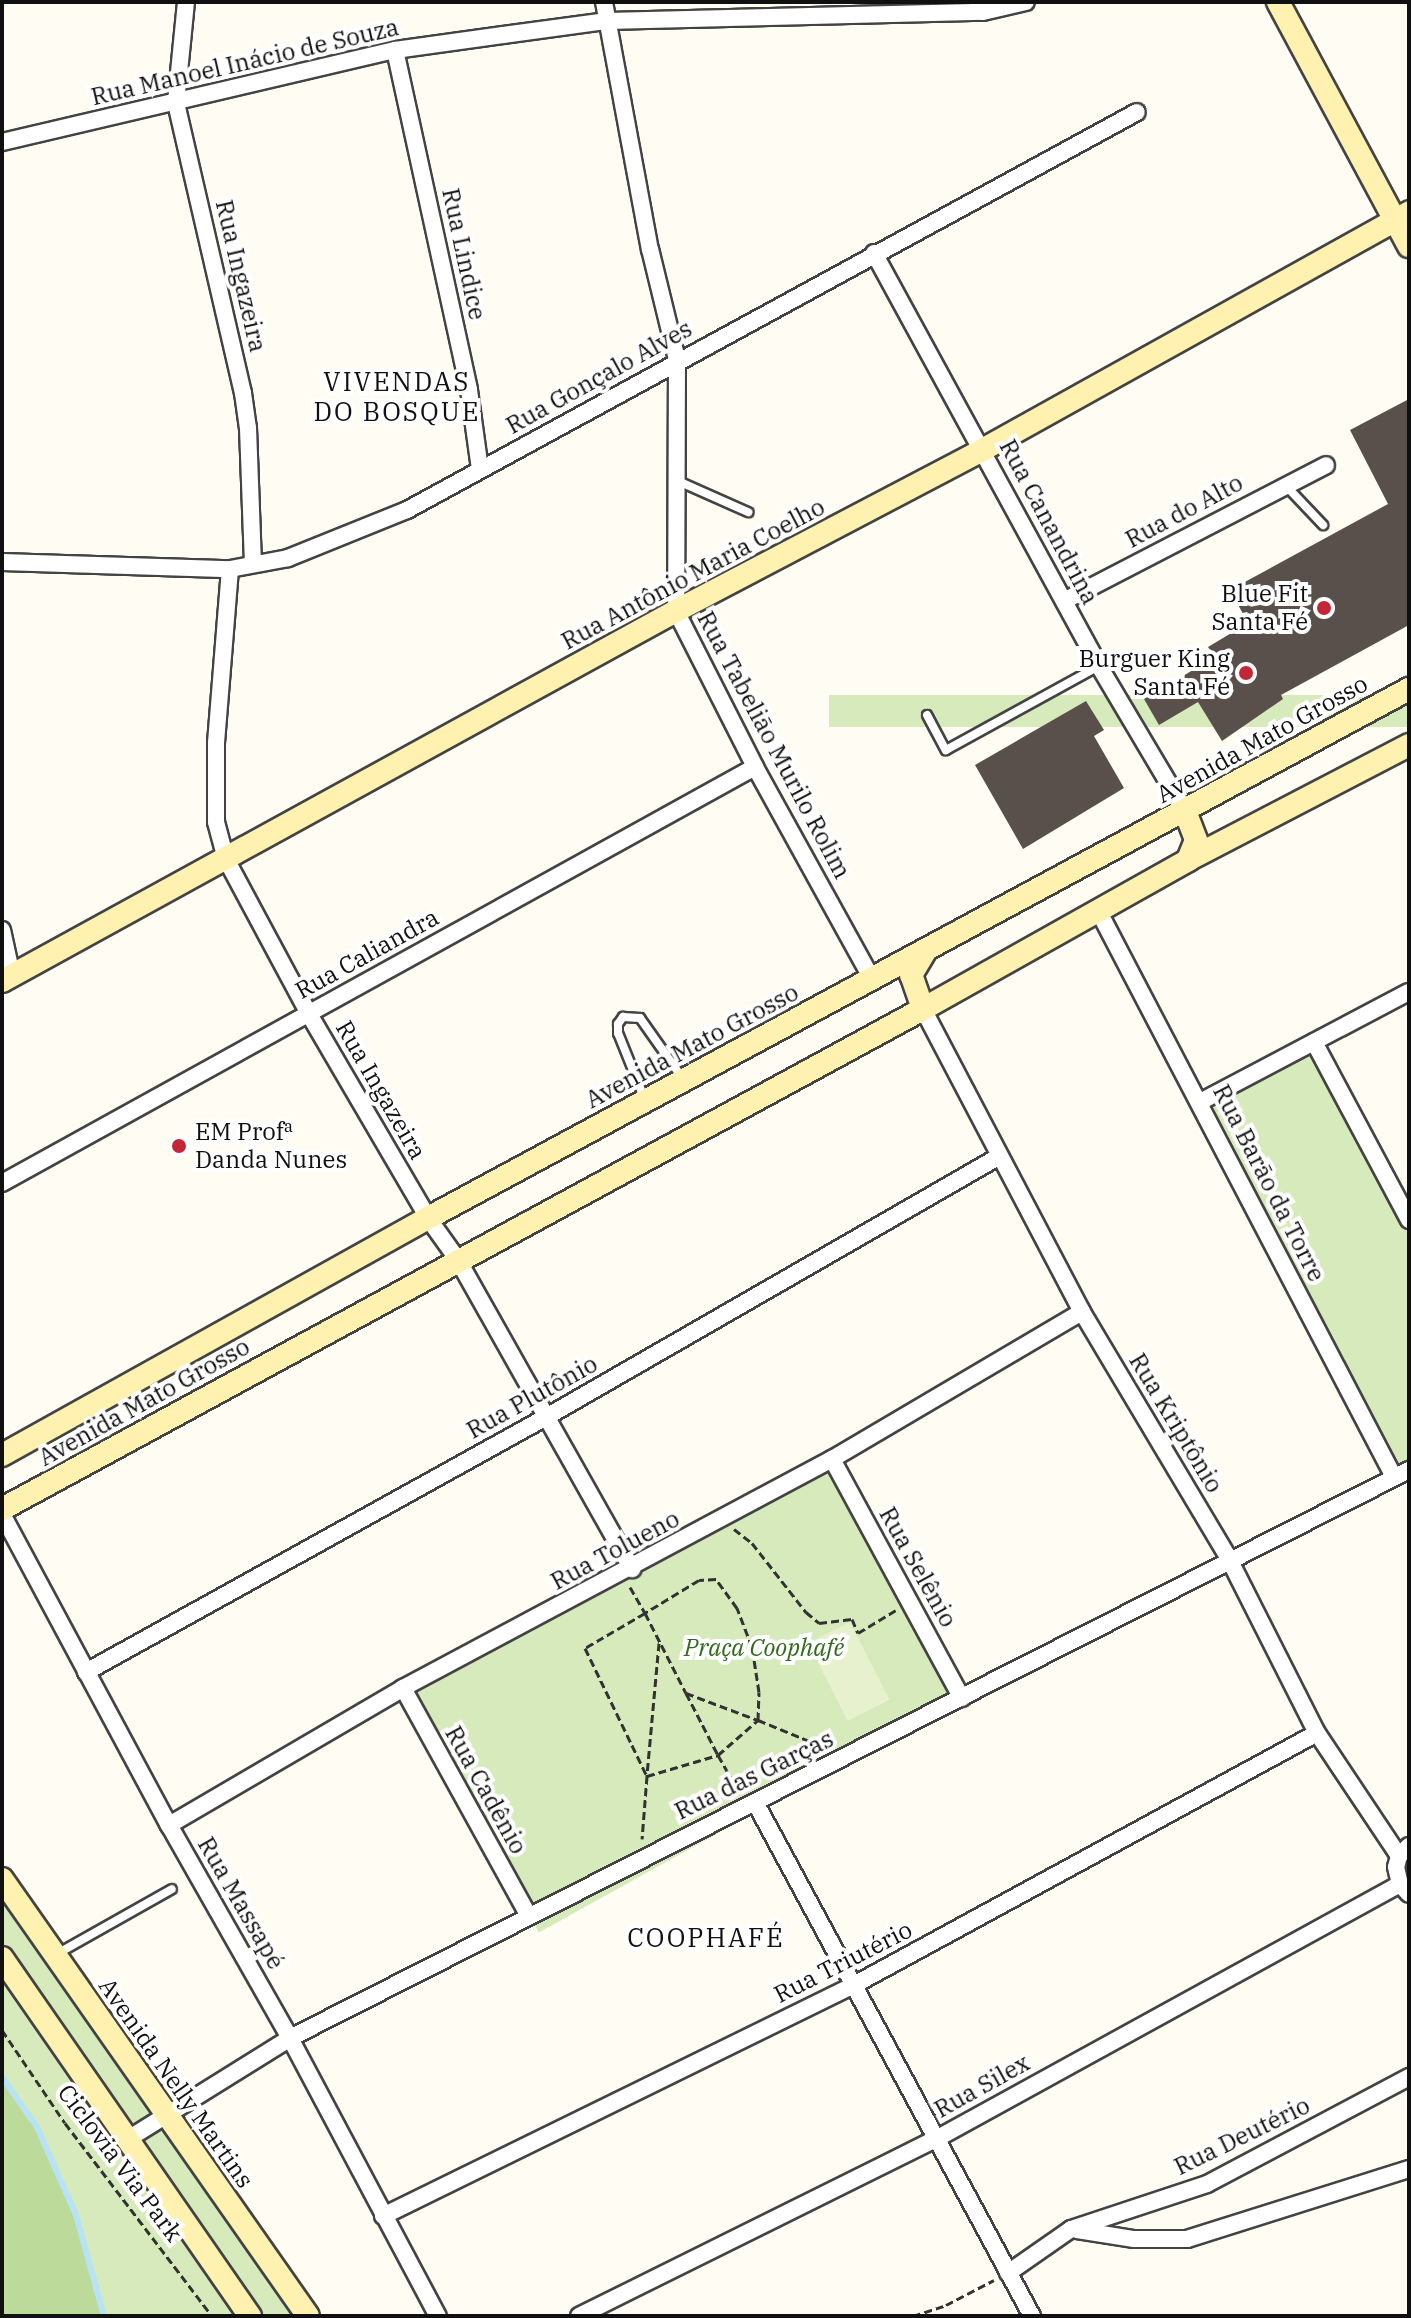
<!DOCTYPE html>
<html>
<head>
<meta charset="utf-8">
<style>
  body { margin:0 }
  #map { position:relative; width:1411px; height:2318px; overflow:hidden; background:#fffcf3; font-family:"IBM Plex Serif",serif }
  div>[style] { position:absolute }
  .green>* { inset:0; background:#d7eabc; transform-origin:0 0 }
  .forest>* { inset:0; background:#bcdb9b }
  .pitch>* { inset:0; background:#e7f1ce; transform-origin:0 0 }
  .stream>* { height:6px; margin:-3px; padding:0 3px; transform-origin:3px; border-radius:3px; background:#b8e3f7 }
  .building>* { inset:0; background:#59504c }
  .path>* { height:3px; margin-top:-1.5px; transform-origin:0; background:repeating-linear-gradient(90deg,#323232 0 8px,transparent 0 12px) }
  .roads { filter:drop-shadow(2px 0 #434343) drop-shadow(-2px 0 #434343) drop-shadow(0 2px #434343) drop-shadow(0 -2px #434343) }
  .lane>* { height:8px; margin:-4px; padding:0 4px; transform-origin:4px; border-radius:4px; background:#fff }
  .street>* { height:16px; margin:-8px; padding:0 8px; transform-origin:8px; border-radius:8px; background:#fff }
  .secondary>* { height:22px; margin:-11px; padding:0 11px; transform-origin:11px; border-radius:11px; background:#fff1af }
  .dots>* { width:22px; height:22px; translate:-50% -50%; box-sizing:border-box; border:4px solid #fff; border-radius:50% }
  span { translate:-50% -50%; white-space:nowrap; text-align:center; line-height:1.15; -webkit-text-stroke:8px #fff; paint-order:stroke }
  .street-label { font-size:24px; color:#101010 }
  .poi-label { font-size:24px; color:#101010 }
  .right { translate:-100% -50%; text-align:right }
  .left { translate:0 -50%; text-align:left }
  .park-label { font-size:24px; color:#33691f; font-style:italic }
  .neighbourhood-label { font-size:26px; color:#101010; letter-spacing:2px }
  .frame { position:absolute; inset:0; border:4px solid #101010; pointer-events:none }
</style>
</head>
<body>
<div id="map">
  <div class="green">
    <div style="left:1409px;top:695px;width:32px;height:580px;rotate:90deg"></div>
    <div style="clip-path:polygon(1314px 1042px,1409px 1220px,1409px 1470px,1394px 1477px,1200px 1102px)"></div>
    <div style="left:832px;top:1459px;width:272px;height:486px;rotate:61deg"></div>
    <div style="clip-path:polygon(2px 1894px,301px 2316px,2px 2316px)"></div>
  </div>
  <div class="forest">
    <div style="clip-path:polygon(2px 2077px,37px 2127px,76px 2215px,104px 2316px,2px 2316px)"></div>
  </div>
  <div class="pitch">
    <div style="left:850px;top:1622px;width:87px;height:47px;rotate:63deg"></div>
  </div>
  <div class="stream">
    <div style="left:2px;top:2077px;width:61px;rotate:55deg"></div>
    <div style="left:37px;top:2127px;width:96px;rotate:66.1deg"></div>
    <div style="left:76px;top:2215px;width:105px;rotate:74.5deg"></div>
  </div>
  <div class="building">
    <div style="clip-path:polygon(1409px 399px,1409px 625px,1281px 695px,1283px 699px,1222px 741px,1198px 702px,1159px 725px,1144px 699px,1215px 657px,1208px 647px,1248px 623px,1230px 590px,1388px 504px,1350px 430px)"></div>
    <div style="clip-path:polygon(1086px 701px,1104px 730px,1094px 736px,1124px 788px,1023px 849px,975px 765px)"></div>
  </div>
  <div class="path">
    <div style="left:734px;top:1529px;width:23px;rotate:38deg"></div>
    <div style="left:752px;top:1543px;width:88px;rotate:52deg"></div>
    <div style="left:806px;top:1612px;width:17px;rotate:40deg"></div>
    <div style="left:819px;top:1623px;width:33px;rotate:-7deg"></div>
    <div style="left:852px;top:1619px;width:15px;rotate:67deg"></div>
    <div style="left:858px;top:1633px;width:44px;rotate:-31.2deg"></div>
    <div style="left:630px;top:1587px;width:30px;rotate:60deg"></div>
    <div style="left:645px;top:1613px;width:69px;rotate:149.7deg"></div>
    <div style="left:585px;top:1648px;width:142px;rotate:64.2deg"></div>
    <div style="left:647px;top:1776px;width:63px;rotate:94.5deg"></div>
    <div style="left:659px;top:1643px;width:134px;rotate:95.2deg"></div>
    <div style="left:647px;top:1776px;width:74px;rotate:-16.5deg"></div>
    <div style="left:718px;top:1755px;width:53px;rotate:-41.2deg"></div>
    <div style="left:758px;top:1720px;width:71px;rotate:22.2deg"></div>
    <div style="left:686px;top:1693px;width:77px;rotate:20.6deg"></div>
    <div style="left:758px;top:1720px;width:28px;rotate:-88deg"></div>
    <div style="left:759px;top:1692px;width:46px;rotate:-98.8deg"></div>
    <div style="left:752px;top:1647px;width:42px;rotate:-111deg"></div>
    <div style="left:737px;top:1608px;width:36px;rotate:-126deg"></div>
    <div style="left:716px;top:1579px;width:17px;rotate:177deg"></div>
    <div style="left:699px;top:1580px;width:63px;rotate:148.6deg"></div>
    <div style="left:645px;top:1613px;width:90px;rotate:62.9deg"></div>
    <div style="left:686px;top:1693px;width:70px;rotate:62.7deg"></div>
    <div style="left:718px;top:1755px;width:43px;rotate:60.4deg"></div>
    <div style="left:2px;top:2030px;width:112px;rotate:55.9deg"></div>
    <div style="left:65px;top:2123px;width:243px;rotate:52.7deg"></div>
    <div style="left:913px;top:2316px;width:35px;rotate:-18deg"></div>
    <div style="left:946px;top:2305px;width:54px;rotate:-27.5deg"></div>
  </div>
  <div class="roads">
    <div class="lane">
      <div style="left:678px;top:481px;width:77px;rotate:23.9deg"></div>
      <div style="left:1286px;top:486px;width:54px;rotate:46.5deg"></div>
      <div style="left:927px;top:715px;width:40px;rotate:62deg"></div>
      <div style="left:946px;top:750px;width:175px;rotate:-28.8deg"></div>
      <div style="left:645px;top:1100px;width:72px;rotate:-111.9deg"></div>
      <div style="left:618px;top:1033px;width:9px;rotate:-90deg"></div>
      <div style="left:618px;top:1024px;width:9px;rotate:-54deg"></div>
      <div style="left:623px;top:1017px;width:17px;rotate:3deg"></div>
      <div style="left:640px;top:1018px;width:75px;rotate:54.8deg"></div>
      <div style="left:55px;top:1955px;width:134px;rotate:-29.4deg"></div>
    </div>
    <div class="street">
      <div style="left:186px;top:2px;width:101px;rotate:95.7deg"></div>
      <div style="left:176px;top:103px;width:298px;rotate:77deg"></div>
      <div style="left:243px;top:393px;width:35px;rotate:82deg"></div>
      <div style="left:248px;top:428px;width:136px;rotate:87.9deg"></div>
      <div style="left:604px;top:2px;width:251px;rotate:79.5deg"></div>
      <div style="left:650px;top:249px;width:114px;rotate:76.3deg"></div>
      <div style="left:677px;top:360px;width:251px;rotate:90.2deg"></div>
      <div style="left:676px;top:611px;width:175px;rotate:63.1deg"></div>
      <div style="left:755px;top:767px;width:242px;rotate:61.1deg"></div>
      <div style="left:395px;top:50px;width:348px;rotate:77.7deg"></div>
      <div style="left:469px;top:390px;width:80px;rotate:82.1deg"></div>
      <div style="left:2px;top:142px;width:404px;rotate:-13.2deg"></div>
      <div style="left:395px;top:50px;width:109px;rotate:-7.9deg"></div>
      <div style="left:503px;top:35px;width:105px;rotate:-7.7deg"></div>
      <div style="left:607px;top:21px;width:376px;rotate:-1.4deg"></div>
      <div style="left:983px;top:12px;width:44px;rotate:-13.1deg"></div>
      <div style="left:874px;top:253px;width:470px;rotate:61.4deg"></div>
      <div style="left:1099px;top:666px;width:169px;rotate:59.3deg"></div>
      <div style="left:2px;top:562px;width:228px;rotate:1.8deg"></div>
      <div style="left:230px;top:569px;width:59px;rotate:-10.7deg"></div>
      <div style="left:288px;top:558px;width:128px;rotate:-22deg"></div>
      <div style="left:407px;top:510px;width:831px;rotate:-28.6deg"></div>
      <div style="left:230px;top:569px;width:175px;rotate:94.6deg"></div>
      <div style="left:216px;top:743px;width:79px;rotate:90deg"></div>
      <div style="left:216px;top:822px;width:38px;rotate:75deg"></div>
      <div style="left:226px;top:859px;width:176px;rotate:61.8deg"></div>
      <div style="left:309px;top:1014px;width:236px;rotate:59.7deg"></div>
      <div style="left:428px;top:1218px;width:52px;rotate:54.5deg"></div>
      <div style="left:458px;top:1260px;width:355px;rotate:60.6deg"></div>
      <div style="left:1064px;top:601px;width:295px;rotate:-27.4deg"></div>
      <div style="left:1099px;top:912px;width:637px;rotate:62.43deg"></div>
      <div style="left:2px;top:930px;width:47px;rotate:77.7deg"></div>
      <div style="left:923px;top:1009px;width:342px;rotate:62.3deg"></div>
      <div style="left:1082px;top:1312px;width:287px;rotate:59.2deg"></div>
      <div style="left:1229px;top:1559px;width:195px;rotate:63.2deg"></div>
      <div style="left:1317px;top:1733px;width:148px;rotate:56.3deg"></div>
      <div style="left:1314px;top:1042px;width:202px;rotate:61.9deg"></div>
      <div style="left:1200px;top:1102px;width:236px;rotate:-27.8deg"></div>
      <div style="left:2px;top:1183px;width:860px;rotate:-28.92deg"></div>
      <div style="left:832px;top:1459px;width:272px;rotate:61.5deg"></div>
      <div style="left:2px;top:1514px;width:353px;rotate:61.8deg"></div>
      <div style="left:169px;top:1825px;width:245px;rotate:60.4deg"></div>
      <div style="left:290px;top:2038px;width:315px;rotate:62deg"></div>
      <div style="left:86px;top:1672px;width:528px;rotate:-28.99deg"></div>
      <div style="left:548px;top:1416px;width:519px;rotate:-29.92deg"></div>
      <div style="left:403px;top:1688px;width:258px;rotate:61.1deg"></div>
      <div style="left:755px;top:1802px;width:584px;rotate:61.68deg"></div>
      <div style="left:169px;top:1825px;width:271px;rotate:-30.3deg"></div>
      <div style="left:403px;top:1688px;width:486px;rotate:-28.1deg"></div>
      <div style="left:832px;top:1459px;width:290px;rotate:-30.5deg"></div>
      <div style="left:1409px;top:1846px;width:14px;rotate:135deg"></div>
      <div style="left:1399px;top:1856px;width:11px;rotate:105deg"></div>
      <div style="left:1396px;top:1867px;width:17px;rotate:77deg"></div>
      <div style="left:1400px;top:1884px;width:13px;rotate:48deg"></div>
      <div style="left:128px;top:2139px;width:191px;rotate:-31.9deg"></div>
      <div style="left:290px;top:2038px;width:1255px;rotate:-26.91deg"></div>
      <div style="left:383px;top:2216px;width:522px;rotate:-26.12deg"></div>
      <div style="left:852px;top:1986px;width:529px;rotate:-28.55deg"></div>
      <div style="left:1077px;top:2230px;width:58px;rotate:9deg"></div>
      <div style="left:1134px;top:2239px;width:53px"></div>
      <div style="left:1187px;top:2239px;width:233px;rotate:-17.5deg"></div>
      <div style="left:1008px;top:2273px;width:77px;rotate:-34.9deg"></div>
      <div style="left:1071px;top:2229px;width:143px;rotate:-18.3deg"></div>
      <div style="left:1207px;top:2184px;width:229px;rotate:-27.9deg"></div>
      <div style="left:579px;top:2316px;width:398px;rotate:-26.4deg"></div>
      <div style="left:936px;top:2139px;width:529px;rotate:-28.79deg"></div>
    </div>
    <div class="secondary">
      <div style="left:1278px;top:2px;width:277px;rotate:61.8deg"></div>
      <div style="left:1185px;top:811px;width:31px;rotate:69deg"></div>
      <div style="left:1196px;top:840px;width:22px;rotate:112deg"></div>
      <div style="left:2px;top:981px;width:769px;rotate:-28.77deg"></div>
      <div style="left:676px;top:611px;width:348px;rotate:-27.7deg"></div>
      <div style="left:984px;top:449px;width:487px;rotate:-29.1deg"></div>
      <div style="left:923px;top:1009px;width:36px;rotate:-109deg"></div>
      <div style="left:911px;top:975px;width:27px;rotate:-59deg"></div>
      <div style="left:2px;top:1455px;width:487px;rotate:-29.1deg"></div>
      <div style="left:428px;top:1218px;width:1115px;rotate:-28.34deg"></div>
      <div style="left:2px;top:1509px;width:1048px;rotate:-28.5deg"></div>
      <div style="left:923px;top:1009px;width:304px;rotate:-29.3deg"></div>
      <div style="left:1188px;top:860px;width:249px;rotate:-27.5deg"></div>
      <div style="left:2px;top:1879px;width:533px;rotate:55deg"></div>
      <div style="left:2px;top:1958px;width:436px;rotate:55.3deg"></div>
    </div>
  </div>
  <div class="dots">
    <div style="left:1324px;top:608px;background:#c22637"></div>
    <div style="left:1246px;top:673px;background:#c22637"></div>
    <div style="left:179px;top:1146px;background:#c22637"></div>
  </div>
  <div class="street-label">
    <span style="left:245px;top:62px;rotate:-13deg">Rua Manoel Inácio de Souza</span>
    <span style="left:464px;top:254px;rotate:78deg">Rua Lindice</span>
    <span style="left:241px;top:276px;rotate:77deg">Rua Ingazeira</span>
    <span style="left:599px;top:377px;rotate:-29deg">Rua Gonçalo Alves</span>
    <span style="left:1184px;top:511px;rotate:-28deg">Rua do Alto</span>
    <span style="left:1049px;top:522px;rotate:62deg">Rua Canandrina</span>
    <span style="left:693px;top:574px;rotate:-28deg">Rua Antônio Maria Coelho</span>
    <span style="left:1262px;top:739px;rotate:-29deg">Avenida Mato Grosso</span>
    <span style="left:774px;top:745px;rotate:62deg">Rua Tabelião Murilo Rolim</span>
    <span style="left:367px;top:954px;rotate:-29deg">Rua Caliandra</span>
    <span style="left:692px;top:1046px;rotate:-28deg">Avenida Mato Grosso</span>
    <span style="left:381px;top:1090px;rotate:60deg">Rua Ingazeira</span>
    <span style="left:1269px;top:1183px;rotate:63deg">Rua Barão da Torre</span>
    <span style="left:532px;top:1397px;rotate:-29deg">Rua Plutônio</span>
    <span style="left:144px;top:1402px;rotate:-29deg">Avenida Mato Grosso</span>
    <span style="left:1176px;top:1423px;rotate:59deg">Rua Kriptônio</span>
    <span style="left:615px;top:1550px;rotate:-28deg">Rua Tolueno</span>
    <span style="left:918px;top:1567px;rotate:61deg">Rua Selênio</span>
    <span style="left:754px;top:1775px;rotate:-26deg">Rua das Garças</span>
    <span style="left:486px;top:1790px;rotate:61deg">Rua Cadênio</span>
    <span style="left:241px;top:1903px;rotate:60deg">Rua Massapé</span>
    <span style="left:843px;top:1962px;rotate:-27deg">Rua Triutério</span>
    <span style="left:176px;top:2083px;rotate:55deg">Avenida Nelly Martins</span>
    <span style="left:982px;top:2086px;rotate:-29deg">Rua Silex</span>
    <span style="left:1242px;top:2136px;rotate:-26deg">Rua Deutério</span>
    <span style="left:120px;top:2163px;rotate:53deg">Ciclovia Via Park</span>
  </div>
  <div class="poi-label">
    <span class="right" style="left:1308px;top:608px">Blue Fit<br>Santa Fé</span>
    <span class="right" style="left:1230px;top:673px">Burguer King<br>Santa Fé</span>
    <span class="left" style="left:195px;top:1146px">EM Profª<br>Danda Nunes</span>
  </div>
  <div class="park-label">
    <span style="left:764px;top:1648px">Praça Coophafé</span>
  </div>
  <div class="neighbourhood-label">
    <span style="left:397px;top:397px">VIVENDAS<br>DO BOSQUE</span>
    <span style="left:706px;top:1938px">COOPHAFÉ</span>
  </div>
  <div class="frame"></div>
</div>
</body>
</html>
